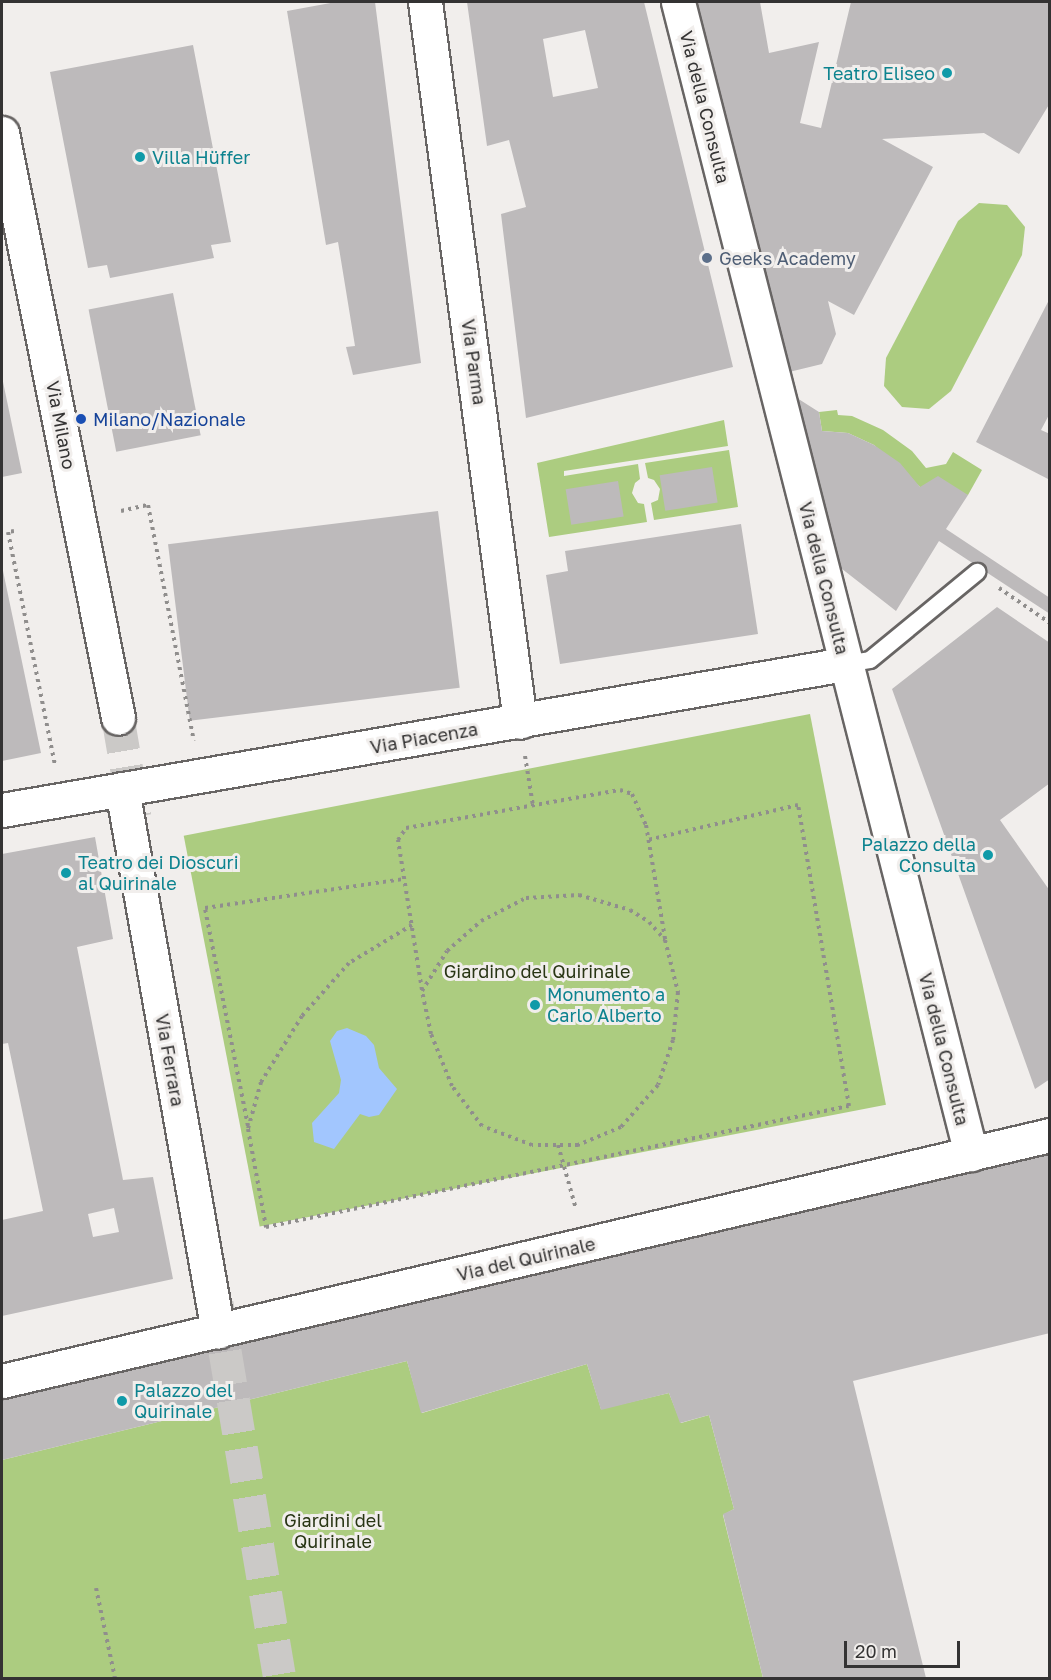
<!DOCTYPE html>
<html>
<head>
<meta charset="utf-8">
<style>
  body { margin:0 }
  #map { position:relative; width:1051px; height:1680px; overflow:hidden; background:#f1eeec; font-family:"Golos Text",sans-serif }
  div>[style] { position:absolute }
  .green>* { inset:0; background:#accc80; transform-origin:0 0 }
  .water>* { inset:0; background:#a2c6fe }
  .building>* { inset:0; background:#bdbabb; transform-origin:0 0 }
  .secondary-tunnel>* { height:33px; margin-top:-16.5px; transform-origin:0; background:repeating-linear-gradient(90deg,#cbc9c7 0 33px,transparent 0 49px) }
  .path>* { height:4px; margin-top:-2px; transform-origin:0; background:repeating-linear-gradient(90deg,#908e8d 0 3px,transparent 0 7.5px) }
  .roads { filter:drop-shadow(2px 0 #686564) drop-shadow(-2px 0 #686564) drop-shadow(0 2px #686564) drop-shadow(0 -2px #686564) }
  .lane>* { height:16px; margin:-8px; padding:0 8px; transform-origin:8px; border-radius:8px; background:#fff }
  .street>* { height:33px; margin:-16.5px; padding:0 16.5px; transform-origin:16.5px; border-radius:16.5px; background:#fff }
  .secondary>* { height:33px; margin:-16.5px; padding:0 16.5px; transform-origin:16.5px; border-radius:16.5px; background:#fff }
  .dots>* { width:16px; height:16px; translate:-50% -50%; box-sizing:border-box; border:3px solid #f1eeec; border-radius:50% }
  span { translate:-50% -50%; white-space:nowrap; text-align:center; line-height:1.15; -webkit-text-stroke:6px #f1eeec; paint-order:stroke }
  .culture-label { font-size:18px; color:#0d838f }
  .right { translate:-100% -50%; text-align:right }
  .left { translate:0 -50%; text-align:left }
  .street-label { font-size:18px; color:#343333 }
  .service-label { font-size:18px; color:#4e5e75 }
  .transit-label { font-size:18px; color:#164399 }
  .park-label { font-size:18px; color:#283514 }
  .frame { position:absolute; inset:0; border:3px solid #343333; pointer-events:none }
  .scale { position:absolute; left:844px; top:1641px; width:116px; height:27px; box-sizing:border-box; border:3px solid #343333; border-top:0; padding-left:8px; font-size:18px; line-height:21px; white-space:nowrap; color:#343333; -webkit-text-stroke:4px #f1eeec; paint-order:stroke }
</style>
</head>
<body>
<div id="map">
  <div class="green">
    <div style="clip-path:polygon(979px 203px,1007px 205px,1025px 227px,1022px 255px,951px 391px,929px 409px,902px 407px,884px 386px,886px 358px,958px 221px)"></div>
    <div style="clip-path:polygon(837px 410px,838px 415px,852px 416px,883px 430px,912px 451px,926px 468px,946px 464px,953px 452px,982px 470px,968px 495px,920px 487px,874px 445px,848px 433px,822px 431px,819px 412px)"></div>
    <div style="clip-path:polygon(724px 420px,728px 446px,564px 471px,564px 476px,638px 464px,640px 479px,635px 483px,632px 493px,638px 503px,644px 504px,647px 522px,549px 537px,537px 463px)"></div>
    <div style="clip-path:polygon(729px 450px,738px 507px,654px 520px,651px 503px,658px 500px,660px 489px,654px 480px,648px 478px,645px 463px)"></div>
    <div style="left:810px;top:714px;width:398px;height:638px;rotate:79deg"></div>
    <div style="clip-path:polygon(407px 1361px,422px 1413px,587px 1364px,601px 1409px,669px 1393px,681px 1423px,709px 1415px,734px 1509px,723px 1515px,763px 1678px,2px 1678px,2px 1460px)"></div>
  </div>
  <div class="water">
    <div style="clip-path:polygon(347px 1028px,366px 1036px,374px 1045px,379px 1068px,397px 1089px,379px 1115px,369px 1117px,360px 1114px,334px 1149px,314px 1142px,312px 1123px,339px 1093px,341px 1080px,330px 1041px,337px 1031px)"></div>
  </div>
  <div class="building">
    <div style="clip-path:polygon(336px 2px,375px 2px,421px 363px,353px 375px,346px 347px,355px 346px,338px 242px,326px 245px,287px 11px)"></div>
    <div style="clip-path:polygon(evenodd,467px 2px,644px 2px,733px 367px,526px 418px,501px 214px,526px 207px,509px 140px,487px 146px,467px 2px,585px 30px,598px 88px,553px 97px,543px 39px,585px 30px)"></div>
    <div style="clip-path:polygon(697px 2px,760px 2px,769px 53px,819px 42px,800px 123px,821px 128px,851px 2px,1050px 2px,1050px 103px,1019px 154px,984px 133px,882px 139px,933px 167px,854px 315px,828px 301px,836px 334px,822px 364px,785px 373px)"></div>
    <div style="clip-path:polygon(193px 45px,231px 242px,211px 245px,214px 258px,110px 278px,107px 265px,88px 268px,50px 72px)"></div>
    <div style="left:173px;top:293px;width:145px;height:86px;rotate:79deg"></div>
    <div style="clip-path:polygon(1050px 298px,1050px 413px,1041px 430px,1050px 434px,1050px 480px,976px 442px)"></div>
    <div style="clip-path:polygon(2px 377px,22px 473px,2px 477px)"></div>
    <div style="clip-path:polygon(797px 398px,819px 412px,822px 431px,848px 433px,874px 445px,900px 463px,920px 487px,938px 476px,968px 495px,946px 529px,1050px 598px,1050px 614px,939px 541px,896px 611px,837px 565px,792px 403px)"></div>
    <div style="left:712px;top:467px;width:36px;height:53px;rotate:81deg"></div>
    <div style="left:618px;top:481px;width:36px;height:53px;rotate:81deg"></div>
    <div style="left:438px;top:511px;width:178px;height:272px;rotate:83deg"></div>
    <div style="clip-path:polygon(741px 524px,758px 634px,560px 664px,546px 575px,568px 571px,565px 551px)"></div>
    <div style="clip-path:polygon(2px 566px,41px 753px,2px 761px)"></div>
    <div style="clip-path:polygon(997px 607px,1050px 643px,1050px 783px,1000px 820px,1050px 891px,1050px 1079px,1035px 1089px,892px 689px)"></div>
    <div style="clip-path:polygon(evenodd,95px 837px,113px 939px,77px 947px,123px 1180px,153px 1177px,173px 1279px,2px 1316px,2px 1220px,43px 1211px,8px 1043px,2px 1044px,2px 854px,95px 837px,114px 1208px,119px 1232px,93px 1237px,88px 1214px,114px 1208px)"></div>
    <div style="clip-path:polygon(1050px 1119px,1050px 1333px,853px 1381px,926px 1678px,763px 1678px,723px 1514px,734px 1509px,709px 1415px,680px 1423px,669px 1393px,601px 1410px,587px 1364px,421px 1413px,407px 1361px,2px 1460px,2px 1392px,576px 1248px,570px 1229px)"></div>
  </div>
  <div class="secondary-tunnel">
    <div style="left:118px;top:718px;width:100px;rotate:80.3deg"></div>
    <div style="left:217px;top:1303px;width:380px;rotate:80.5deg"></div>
  </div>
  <div class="path">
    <div style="left:121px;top:511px;width:28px;rotate:-13deg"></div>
    <div style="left:148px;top:505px;width:240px;rotate:79deg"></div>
    <div style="left:14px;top:531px;width:6px;rotate:171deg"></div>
    <div style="left:8px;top:532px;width:238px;rotate:78.6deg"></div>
    <div style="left:999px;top:588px;width:62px;rotate:34.5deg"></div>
    <div style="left:525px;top:756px;width:51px;rotate:80.9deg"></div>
    <div style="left:579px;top:895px;width:53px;rotate:16.4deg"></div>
    <div style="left:630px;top:910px;width:22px;rotate:32deg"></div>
    <div style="left:649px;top:922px;width:24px;rotate:48deg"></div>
    <div style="left:665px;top:940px;width:54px;rotate:76deg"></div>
    <div style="left:678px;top:992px;width:48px;rotate:95.9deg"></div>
    <div style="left:673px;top:1040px;width:47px;rotate:108.4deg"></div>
    <div style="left:658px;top:1085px;width:56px;rotate:131.4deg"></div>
    <div style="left:621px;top:1127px;width:47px;rotate:157.3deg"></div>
    <div style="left:578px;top:1145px;width:46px;rotate:180deg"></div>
    <div style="left:532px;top:1145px;width:53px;rotate:-159.2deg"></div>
    <div style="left:482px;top:1126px;width:50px;rotate:-126.9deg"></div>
    <div style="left:452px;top:1086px;width:56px;rotate:-112deg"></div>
    <div style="left:431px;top:1034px;width:44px;rotate:-101.8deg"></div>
    <div style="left:422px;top:991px;width:47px;rotate:-58deg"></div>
    <div style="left:447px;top:951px;width:45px;rotate:-41.4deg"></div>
    <div style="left:481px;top:921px;width:51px;rotate:-27.1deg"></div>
    <div style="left:526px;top:898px;width:53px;rotate:-3.2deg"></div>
    <div style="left:412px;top:925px;width:74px;rotate:148.9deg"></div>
    <div style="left:349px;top:963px;width:71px;rotate:131.6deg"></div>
    <div style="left:302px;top:1016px;width:78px;rotate:121.8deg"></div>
    <div style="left:261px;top:1082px;width:49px;rotate:105.5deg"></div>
    <div style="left:248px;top:1129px;width:100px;rotate:79.6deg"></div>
    <div style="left:266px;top:1227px;width:595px;rotate:-11.73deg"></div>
    <div style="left:849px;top:1106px;width:305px;rotate:-99.6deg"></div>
    <div style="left:798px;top:805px;width:154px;rotate:166.9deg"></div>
    <div style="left:422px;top:990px;width:152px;rotate:-99.1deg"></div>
    <div style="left:398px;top:840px;width:14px;rotate:-56deg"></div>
    <div style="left:406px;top:828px;width:217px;rotate:-10.1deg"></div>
    <div style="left:620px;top:790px;width:13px;rotate:18deg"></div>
    <div style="left:632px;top:794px;width:34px;rotate:66deg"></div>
    <div style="left:646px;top:825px;width:116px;rotate:80.5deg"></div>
    <div style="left:248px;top:1126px;width:222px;rotate:-101.2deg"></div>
    <div style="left:205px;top:908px;width:200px;rotate:-8.3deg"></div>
    <div style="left:558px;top:1145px;width:66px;rotate:74.3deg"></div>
    <div style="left:96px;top:1588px;width:92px;rotate:78.1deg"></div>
  </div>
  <div class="roads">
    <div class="lane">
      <div style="left:845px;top:664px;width:25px;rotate:-9deg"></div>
      <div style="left:870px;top:660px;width:139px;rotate:-39.4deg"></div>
    </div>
    <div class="street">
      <div style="left:425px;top:2px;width:726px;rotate:82.48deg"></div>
      <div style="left:678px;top:2px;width:1189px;rotate:75.73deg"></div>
      <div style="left:122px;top:789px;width:551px;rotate:79.97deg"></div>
      <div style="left:2px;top:810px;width:856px;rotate:-9.83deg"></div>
    </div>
    <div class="secondary">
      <div style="left:2px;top:133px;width:596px;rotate:78.78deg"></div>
      <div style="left:2px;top:1381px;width:1076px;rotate:-13.21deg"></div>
    </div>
  </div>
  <div class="dots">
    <div style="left:947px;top:73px;background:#0f9aa8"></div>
    <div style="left:140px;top:157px;background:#0f9aa8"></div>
    <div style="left:707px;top:258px;background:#5c6f8a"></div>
    <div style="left:81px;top:419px;background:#1a4fb4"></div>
    <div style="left:988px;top:855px;background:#0f9aa8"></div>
    <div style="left:66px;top:873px;background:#0f9aa8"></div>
    <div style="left:535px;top:1005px;background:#0f9aa8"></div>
    <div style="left:122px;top:1401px;background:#0f9aa8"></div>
  </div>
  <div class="culture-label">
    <span class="right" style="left:935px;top:73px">Teatro Eliseo</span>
    <span class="left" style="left:152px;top:157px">Villa Hüffer</span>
    <span class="right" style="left:976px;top:855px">Palazzo della<br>Consulta</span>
    <span class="left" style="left:78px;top:873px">Teatro dei Dioscuri<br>al Quirinale</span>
    <span class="left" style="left:547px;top:1005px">Monumento a<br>Carlo Alberto</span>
    <span class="left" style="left:134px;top:1401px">Palazzo del<br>Quirinale</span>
  </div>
  <div class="street-label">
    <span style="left:705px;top:107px;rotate:76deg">Via della Consulta</span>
    <span style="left:474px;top:362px;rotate:82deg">Via Parma</span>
    <span style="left:61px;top:425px;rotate:79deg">Via Milano</span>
    <span style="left:824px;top:578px;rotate:76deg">Via della Consulta</span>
    <span style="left:424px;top:738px;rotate:-10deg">Via Piacenza</span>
    <span style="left:944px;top:1049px;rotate:76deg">Via della Consulta</span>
    <span style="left:170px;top:1060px;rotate:80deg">Via Ferrara</span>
    <span style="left:526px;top:1259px;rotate:-13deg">Via del Quirinale</span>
  </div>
  <div class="service-label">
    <span class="left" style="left:719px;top:258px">Geeks Academy</span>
  </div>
  <div class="transit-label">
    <span class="left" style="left:93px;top:419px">Milano/Nazionale</span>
  </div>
  <div class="park-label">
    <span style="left:537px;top:971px">Giardino del Quirinale</span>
    <span style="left:333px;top:1531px">Giardini del<br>Quirinale</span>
  </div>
  <div class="frame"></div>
  <div class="scale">20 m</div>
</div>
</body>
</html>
